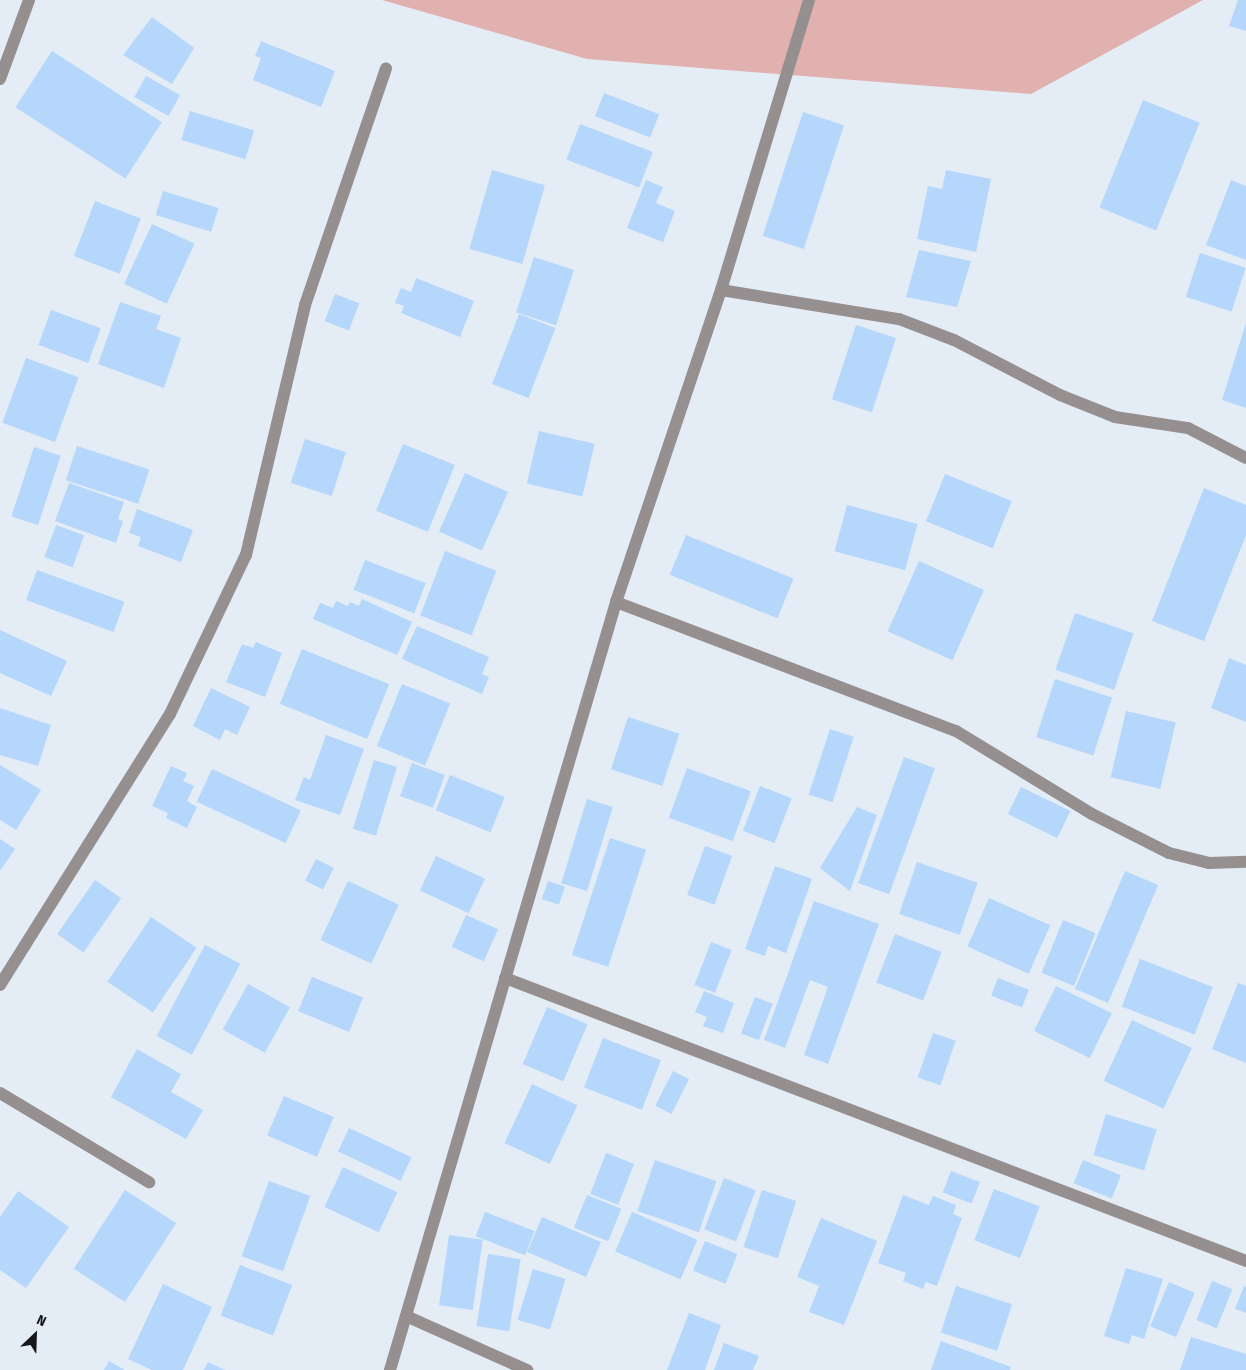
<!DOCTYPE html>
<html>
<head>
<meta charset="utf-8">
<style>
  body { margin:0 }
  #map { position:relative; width:1246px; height:1370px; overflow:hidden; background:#e4ecf5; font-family:"Fira Sans Condensed",sans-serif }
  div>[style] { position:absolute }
  .green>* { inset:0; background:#e1b1b0 }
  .building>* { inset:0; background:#b4d7fb; transform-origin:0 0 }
  .street>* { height:12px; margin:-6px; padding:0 6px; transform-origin:6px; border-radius:6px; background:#958f8f }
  span { translate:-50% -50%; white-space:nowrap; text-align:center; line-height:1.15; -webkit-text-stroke:5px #e4ecf5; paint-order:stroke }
  .north { position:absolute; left:10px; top:1310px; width:50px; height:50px; -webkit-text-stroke:4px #e4ecf5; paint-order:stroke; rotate:24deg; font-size:14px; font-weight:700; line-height:20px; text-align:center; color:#15181b }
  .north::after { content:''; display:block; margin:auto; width:18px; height:22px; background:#15181b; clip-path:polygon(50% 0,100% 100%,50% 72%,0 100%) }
</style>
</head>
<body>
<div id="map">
  <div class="green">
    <div style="clip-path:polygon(382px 0,1203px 0,1031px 94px,587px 59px)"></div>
  </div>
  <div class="building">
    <div style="clip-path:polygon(1238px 0,1246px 0,1246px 31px,1229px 26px)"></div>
    <div style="clip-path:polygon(152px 17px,194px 48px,172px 84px,123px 55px)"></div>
    <div style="clip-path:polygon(261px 41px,335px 71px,321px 107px,253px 80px,261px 58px,255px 56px)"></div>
    <div style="left:52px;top:51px;width:131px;height:67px;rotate:33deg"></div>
    <div style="left:146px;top:76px;width:39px;height:24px;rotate:29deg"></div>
    <div style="left:604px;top:93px;width:59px;height:25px;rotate:21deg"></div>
    <div style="left:1143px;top:100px;width:61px;height:116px;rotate:22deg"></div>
    <div style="left:190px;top:111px;width:67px;height:30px;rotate:17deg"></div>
    <div style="left:803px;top:112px;width:43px;height:130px;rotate:18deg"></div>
    <div style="left:580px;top:124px;width:78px;height:38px;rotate:21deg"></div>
    <div style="left:492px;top:170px;width:55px;height:82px;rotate:16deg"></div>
    <div style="clip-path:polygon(946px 170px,991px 179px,976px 252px,917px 239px,928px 186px,942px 189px)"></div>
    <div style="clip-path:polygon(646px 180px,663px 187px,656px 203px,675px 211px,663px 242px,627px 228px)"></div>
    <div style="clip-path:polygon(1231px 180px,1246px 186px,1246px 260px,1206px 245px)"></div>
    <div style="left:163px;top:191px;width:58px;height:25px;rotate:17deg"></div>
    <div style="left:95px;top:201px;width:49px;height:59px;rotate:21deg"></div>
    <div style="left:152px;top:224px;width:47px;height:66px;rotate:25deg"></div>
    <div style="clip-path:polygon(919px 250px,971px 261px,957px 307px,906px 297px)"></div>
    <div style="left:1200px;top:253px;width:48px;height:46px;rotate:18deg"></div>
    <div style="left:534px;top:257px;width:42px;height:58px;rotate:18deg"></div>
    <div style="clip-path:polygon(416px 278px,474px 301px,460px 337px,401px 313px,404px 306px,395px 303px,401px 288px,411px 292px)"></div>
    <div style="left:335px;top:294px;width:26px;height:29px;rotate:21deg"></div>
    <div style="clip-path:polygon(120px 302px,161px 316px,156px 329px,181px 338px,164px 388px,98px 364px)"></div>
    <div style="left:51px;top:310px;width:53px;height:37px;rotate:20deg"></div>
    <div style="left:519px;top:314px;width:39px;height:75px;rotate:21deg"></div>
    <div style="clip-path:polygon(1246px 323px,1246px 408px,1222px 400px)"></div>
    <div style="left:856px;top:325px;width:42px;height:78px;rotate:18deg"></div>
    <div style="left:26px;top:358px;width:56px;height:69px;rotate:20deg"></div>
    <div style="left:539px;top:431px;width:57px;height:54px;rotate:13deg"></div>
    <div style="left:305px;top:439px;width:43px;height:46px;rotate:18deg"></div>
    <div style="left:403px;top:444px;width:56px;height:72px;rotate:22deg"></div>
    <div style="left:77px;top:446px;width:76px;height:36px;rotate:18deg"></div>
    <div style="left:34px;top:447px;width:28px;height:73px;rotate:18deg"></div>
    <div style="left:465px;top:473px;width:47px;height:64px;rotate:24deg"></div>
    <div style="left:945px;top:474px;width:72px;height:51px;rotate:22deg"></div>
    <div style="clip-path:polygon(69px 483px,124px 502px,118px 519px,123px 521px,116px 543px,55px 521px)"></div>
    <div style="clip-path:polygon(1204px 488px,1246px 505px,1246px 535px,1204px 641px,1152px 621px)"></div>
    <div style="left:847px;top:505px;width:73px;height:48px;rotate:15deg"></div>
    <div style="clip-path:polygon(137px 509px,193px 530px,181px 562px,138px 546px,141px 537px,129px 533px)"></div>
    <div style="left:56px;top:525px;width:30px;height:34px;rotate:20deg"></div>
    <div style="left:686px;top:535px;width:116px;height:43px;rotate:22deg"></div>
    <div style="left:445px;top:551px;width:55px;height:69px;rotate:21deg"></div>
    <div style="left:365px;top:560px;width:65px;height:32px;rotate:21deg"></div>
    <div style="left:919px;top:561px;width:71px;height:77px;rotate:24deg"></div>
    <div style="left:37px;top:570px;width:93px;height:32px;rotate:20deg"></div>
    <div style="clip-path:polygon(362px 599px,412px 622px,397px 655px,313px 619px,320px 603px,333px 608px,336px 601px,348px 606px,350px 602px,359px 606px)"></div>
    <div style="left:1075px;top:613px;width:62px;height:60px;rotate:19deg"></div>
    <div style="clip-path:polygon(417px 626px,489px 657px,482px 674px,489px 677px,482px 694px,402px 659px)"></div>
    <div style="clip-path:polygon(0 630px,67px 661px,51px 696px,0 673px)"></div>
    <div style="clip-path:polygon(256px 642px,282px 653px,265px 697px,226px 682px,242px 644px,253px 648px)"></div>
    <div style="left:302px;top:649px;width:94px;height:59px;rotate:22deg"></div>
    <div style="clip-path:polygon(1229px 658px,1246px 665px,1246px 722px,1211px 708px)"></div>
    <div style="left:1055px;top:679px;width:60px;height:61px;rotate:18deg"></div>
    <div style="left:402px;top:684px;width:52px;height:67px;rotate:22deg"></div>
    <div style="clip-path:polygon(211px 688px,250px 707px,237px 735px,225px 729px,220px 740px,193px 726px)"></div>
    <div style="clip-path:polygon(0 708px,51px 725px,38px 766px,0 755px)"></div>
    <div style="left:1126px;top:711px;width:51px;height:68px;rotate:13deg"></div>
    <div style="left:628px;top:717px;width:54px;height:55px;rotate:18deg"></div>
    <div style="left:830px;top:729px;width:25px;height:69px;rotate:18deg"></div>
    <div style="clip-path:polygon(326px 735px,364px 749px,340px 815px,295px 800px,304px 777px,310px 780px)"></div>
    <div style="left:904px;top:757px;width:33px;height:134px;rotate:20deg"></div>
    <div style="left:374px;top:760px;width:24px;height:72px;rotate:17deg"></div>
    <div style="left:412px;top:763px;width:35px;height:35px;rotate:20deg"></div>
    <div style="clip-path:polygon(0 765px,41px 790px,16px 830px,0 820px)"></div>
    <div style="clip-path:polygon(171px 766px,187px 773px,183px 781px,194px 786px,187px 801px,197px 807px,187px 828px,166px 818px,168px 813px,152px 806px)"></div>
    <div style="left:687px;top:768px;width:68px;height:53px;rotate:20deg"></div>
    <div style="left:212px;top:769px;width:98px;height:36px;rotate:25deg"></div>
    <div style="left:450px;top:775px;width:59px;height:38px;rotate:22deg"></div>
    <div style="left:760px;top:786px;width:34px;height:48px;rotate:21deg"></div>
    <div style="left:1021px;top:787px;width:55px;height:30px;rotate:26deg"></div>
    <div style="left:587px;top:799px;width:27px;height:88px;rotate:17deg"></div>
    <div style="clip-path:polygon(857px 807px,877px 815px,850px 891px,820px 868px)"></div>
    <div style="left:610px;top:838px;width:38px;height:123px;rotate:18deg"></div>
    <div style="clip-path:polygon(0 839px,15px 849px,0 871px)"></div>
    <div style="left:705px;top:846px;width:29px;height:52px;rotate:20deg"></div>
    <div style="left:436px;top:856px;width:54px;height:38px;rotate:25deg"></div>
    <div style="left:316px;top:859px;width:20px;height:24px;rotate:27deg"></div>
    <div style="left:917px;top:862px;width:64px;height:55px;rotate:19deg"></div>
    <div style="clip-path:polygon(775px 866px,812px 879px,786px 953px,768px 946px,765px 956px,745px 949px)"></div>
    <div style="left:1125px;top:871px;width:36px;height:128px;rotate:23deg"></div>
    <div style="left:95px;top:880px;width:32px;height:66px;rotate:35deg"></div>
    <div style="left:348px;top:881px;width:56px;height:65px;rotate:25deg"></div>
    <div style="left:548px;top:881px;width:18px;height:19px;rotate:19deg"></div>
    <div style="left:989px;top:898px;width:67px;height:53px;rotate:24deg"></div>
    <div style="clip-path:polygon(814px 901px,879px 924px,828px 1064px,804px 1055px,828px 987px,810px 980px,785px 1048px,764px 1040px)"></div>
    <div style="left:466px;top:915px;width:35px;height:35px;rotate:24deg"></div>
    <div style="left:151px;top:917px;width:55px;height:78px;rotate:34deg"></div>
    <div style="left:1063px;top:920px;width:35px;height:57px;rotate:22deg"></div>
    <div style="left:895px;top:934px;width:50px;height:52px;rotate:21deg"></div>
    <div style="left:711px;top:942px;width:22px;height:46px;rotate:21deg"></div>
    <div style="left:205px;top:945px;width:40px;height:103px;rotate:28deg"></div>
    <div style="left:1140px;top:959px;width:78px;height:51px;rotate:21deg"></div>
    <div style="left:312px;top:977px;width:55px;height:37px;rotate:22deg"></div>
    <div style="left:998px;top:978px;width:33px;height:19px;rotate:21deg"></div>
    <div style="clip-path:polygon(1238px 983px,1246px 986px,1246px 1063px,1212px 1049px)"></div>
    <div style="left:248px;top:984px;width:48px;height:52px;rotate:29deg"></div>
    <div style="left:1056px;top:986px;width:62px;height:50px;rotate:26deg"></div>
    <div style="clip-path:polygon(704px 991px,734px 1003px,723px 1033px,703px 1026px,707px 1017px,695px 1012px)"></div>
    <div style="left:755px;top:997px;width:19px;height:39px;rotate:21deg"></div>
    <div style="left:547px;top:1007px;width:44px;height:62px;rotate:23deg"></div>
    <div style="left:1132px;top:1020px;width:66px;height:67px;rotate:25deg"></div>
    <div style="left:933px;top:1033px;width:24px;height:47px;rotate:19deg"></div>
    <div style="left:603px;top:1038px;width:62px;height:53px;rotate:21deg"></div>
    <div style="clip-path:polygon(137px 1049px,181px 1074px,171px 1092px,203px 1110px,186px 1139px,111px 1097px)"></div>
    <div style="left:673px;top:1071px;width:18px;height:39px;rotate:27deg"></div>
    <div style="left:532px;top:1084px;width:50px;height:65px;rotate:25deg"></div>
    <div style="left:284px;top:1096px;width:54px;height:43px;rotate:23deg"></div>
    <div style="left:1106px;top:1114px;width:53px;height:43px;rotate:17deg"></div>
    <div style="left:349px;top:1128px;width:69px;height:26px;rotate:25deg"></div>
    <div style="left:606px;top:1153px;width:30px;height:44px;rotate:21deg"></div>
    <div style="left:655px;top:1160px;width:65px;height:54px;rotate:19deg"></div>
    <div style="left:1083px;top:1160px;width:41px;height:25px;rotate:22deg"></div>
    <div style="left:343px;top:1167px;width:60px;height:44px;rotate:25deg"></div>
    <div style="left:951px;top:1171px;width:31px;height:23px;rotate:21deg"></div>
    <div style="left:724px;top:1178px;width:34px;height:55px;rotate:21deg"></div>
    <div style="left:269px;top:1181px;width:44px;height:80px;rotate:20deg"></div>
    <div style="left:994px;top:1189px;width:49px;height:55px;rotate:21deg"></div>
    <div style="left:125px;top:1190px;width:61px;height:94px;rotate:33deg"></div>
    <div style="left:762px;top:1190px;width:36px;height:60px;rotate:18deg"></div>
    <div style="clip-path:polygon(18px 1191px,69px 1227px,26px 1288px,0 1270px,0 1217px)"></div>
    <div style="left:587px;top:1195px;width:37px;height:35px;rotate:22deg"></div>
    <div style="clip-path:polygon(903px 1195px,929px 1205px,933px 1196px,956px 1205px,953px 1214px,962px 1218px,937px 1286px,926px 1282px,923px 1289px,903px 1281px,906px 1273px,878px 1263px)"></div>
    <div style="left:485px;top:1212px;width:53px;height:26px;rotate:21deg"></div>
    <div style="left:632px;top:1212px;width:71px;height:43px;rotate:23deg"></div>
    <div style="left:542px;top:1217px;width:64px;height:38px;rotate:23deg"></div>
    <div style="clip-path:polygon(821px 1218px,877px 1241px,844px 1325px,809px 1312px,819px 1286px,797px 1277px)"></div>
    <div style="left:449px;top:1235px;width:34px;height:71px;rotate:8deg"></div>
    <div style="left:705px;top:1241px;width:35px;height:32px;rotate:22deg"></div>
    <div style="left:488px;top:1254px;width:33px;height:73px;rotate:9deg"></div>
    <div style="left:240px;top:1265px;width:56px;height:54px;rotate:21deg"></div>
    <div style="clip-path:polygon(1126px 1268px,1163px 1279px,1144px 1339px,1132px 1335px,1129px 1344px,1104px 1336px)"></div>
    <div style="left:533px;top:1269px;width:34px;height:53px;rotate:17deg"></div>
    <div style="left:1212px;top:1281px;width:22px;height:42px;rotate:22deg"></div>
    <div style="left:1169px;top:1282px;width:28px;height:48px;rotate:23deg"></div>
    <div style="clip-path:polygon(163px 1284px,212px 1307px,183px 1370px,152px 1370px,128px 1359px)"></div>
    <div style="left:956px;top:1286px;width:59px;height:49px;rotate:18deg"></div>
    <div style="clip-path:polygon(1244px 1286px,1246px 1287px,1246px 1313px,1235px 1309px)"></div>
    <div style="clip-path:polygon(689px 1313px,721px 1325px,705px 1370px,667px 1370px)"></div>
    <div style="clip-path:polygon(1191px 1337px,1246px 1354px,1246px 1370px,1180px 1370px)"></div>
    <div style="clip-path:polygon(941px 1341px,1011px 1367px,1010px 1370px,931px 1370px)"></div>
    <div style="clip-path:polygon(724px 1343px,759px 1356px,753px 1370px,714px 1370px)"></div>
    <div style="clip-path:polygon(109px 1361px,125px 1370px,104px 1370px)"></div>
    <div style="clip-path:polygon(208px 1362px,225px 1370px,204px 1370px)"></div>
  </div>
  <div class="street">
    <div style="left:0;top:79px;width:84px;rotate:-69.8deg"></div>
    <div style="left:721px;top:290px;width:303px;rotate:-73.1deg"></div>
    <div style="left:616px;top:602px;width:364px;rotate:20.8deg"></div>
    <div style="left:956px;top:731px;width:159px;rotate:31.4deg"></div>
    <div style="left:1092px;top:814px;width:86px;rotate:26.9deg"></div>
    <div style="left:1169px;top:853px;width:41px;rotate:14deg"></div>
    <div style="left:1209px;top:863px;width:37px;rotate:-2deg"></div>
    <div style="left:505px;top:978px;width:793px;rotate:20.9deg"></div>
    <div style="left:0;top:985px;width:320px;rotate:-57.9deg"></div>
    <div style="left:170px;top:714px;width:176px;rotate:-64.5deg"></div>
    <div style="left:246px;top:555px;width:257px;rotate:-76.7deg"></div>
    <div style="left:305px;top:305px;width:250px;rotate:-71.1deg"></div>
    <div style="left:0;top:1093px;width:174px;rotate:30.9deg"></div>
    <div style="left:406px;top:1316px;width:133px;rotate:24.1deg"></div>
    <div style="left:390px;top:1370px;width:801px;rotate:-73.6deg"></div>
    <div style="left:616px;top:602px;width:329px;rotate:-71.4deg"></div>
    <div style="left:721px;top:290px;width:180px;rotate:9.3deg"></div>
    <div style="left:899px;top:319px;width:59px;rotate:20.9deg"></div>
    <div style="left:954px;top:340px;width:119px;rotate:27.4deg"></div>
    <div style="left:1060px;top:395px;width:59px;rotate:21.8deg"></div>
    <div style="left:1115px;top:417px;width:74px;rotate:8.6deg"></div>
    <div style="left:1188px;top:428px;width:65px;rotate:27.3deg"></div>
  </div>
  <div class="north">N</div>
</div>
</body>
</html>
